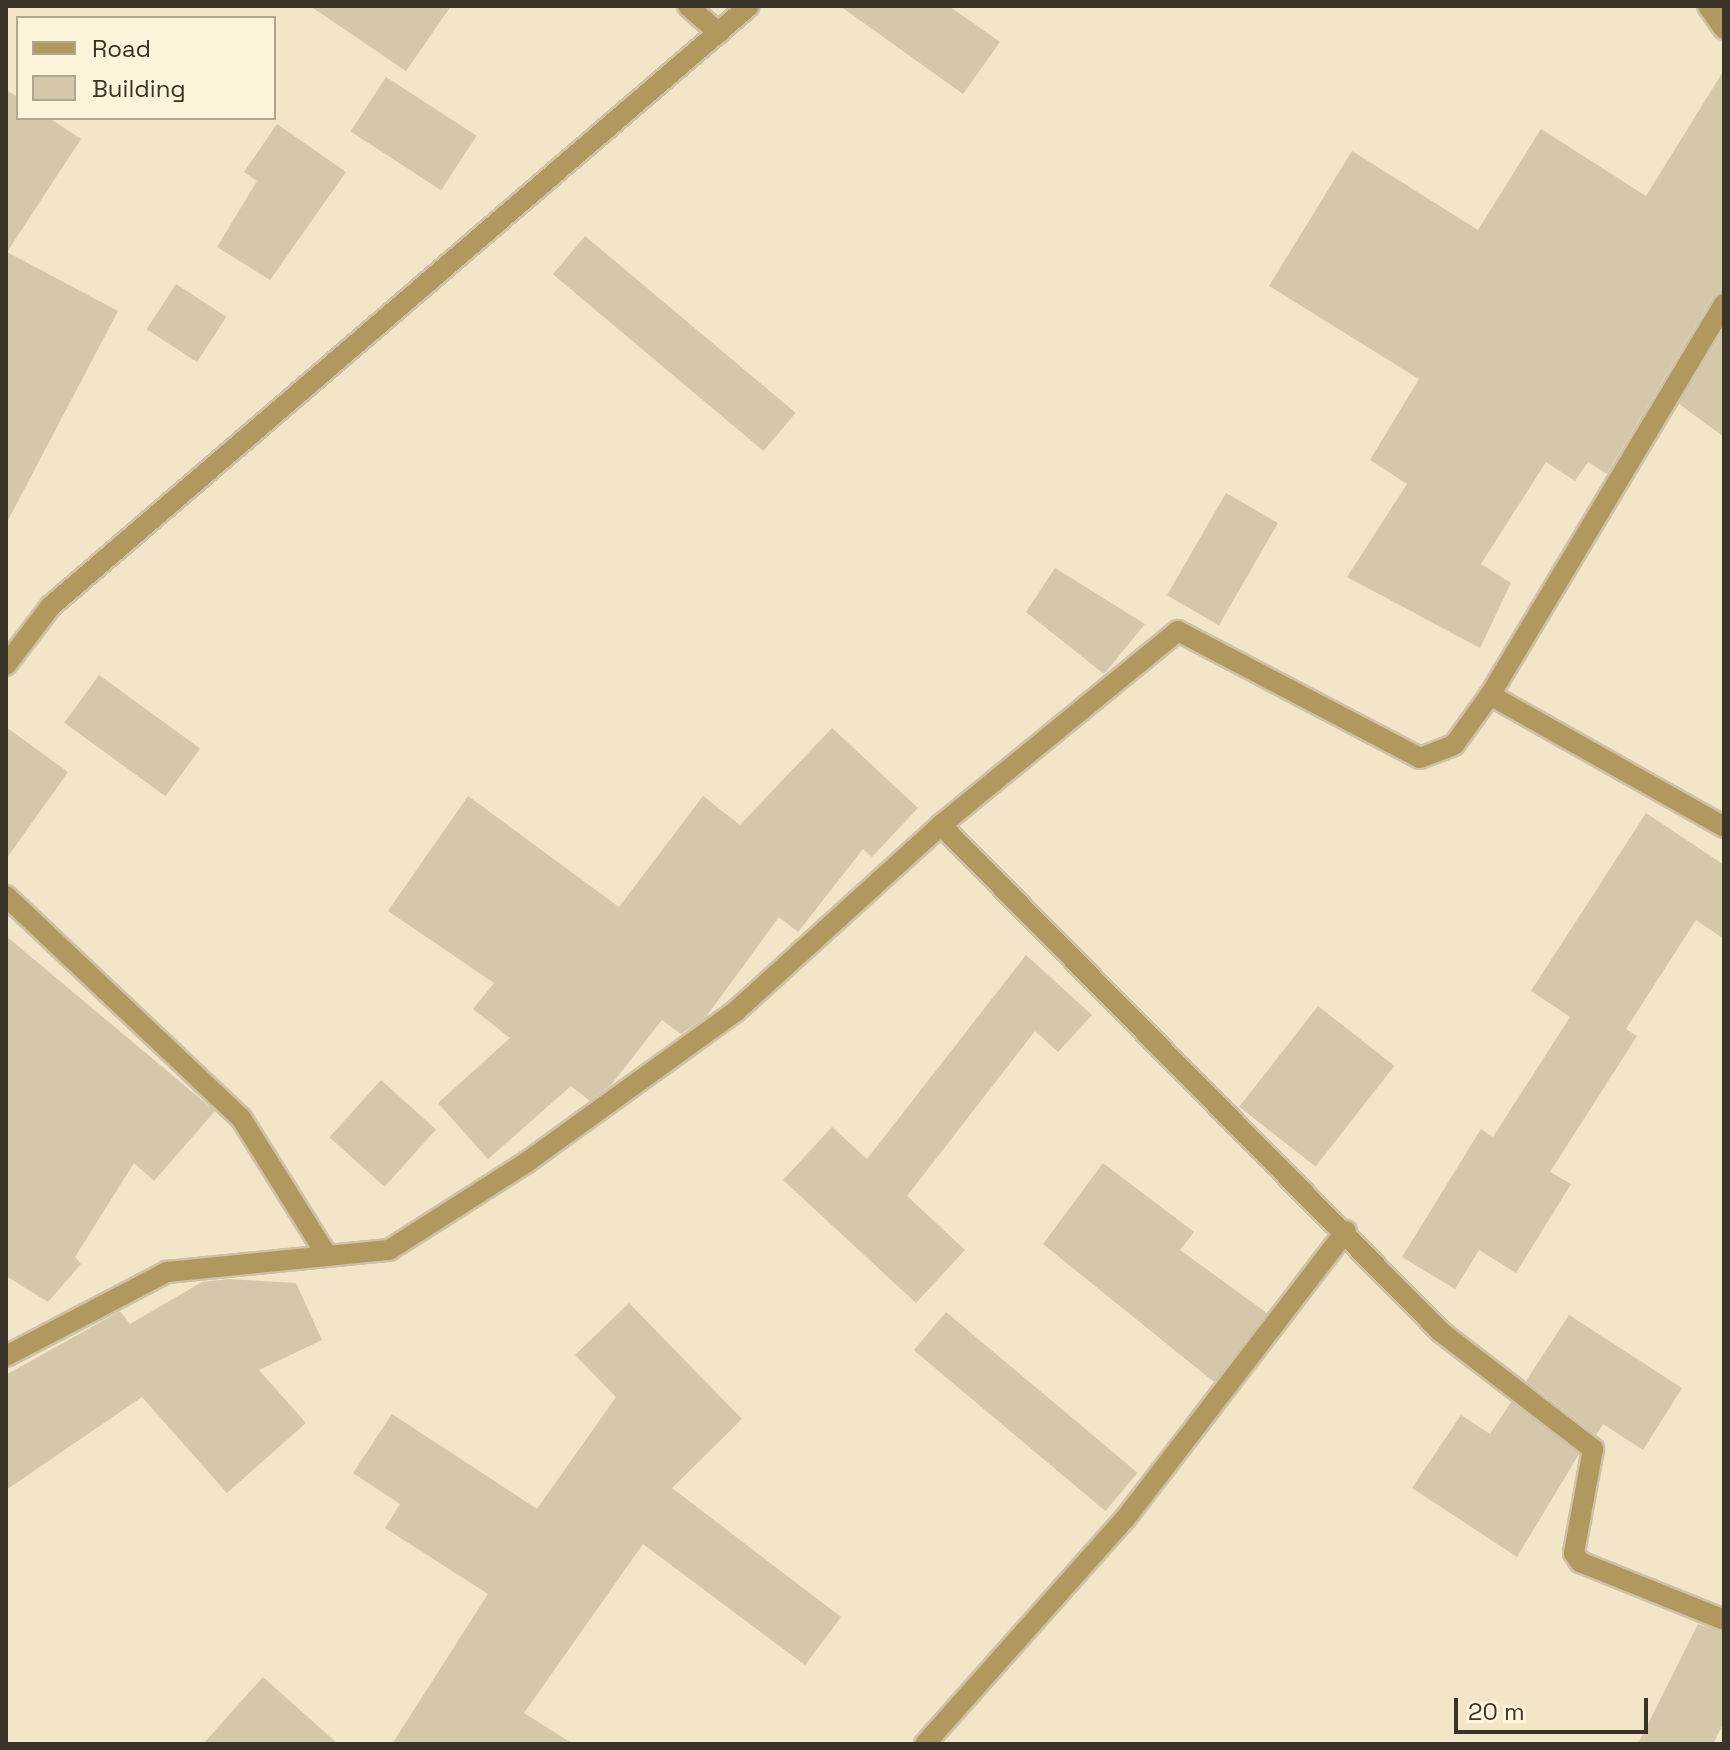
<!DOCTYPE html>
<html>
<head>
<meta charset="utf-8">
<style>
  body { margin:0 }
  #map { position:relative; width:1730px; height:1750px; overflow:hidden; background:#f3e5c7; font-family:"Space Grotesk",sans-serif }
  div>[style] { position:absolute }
  .building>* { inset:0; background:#d5c7aa; transform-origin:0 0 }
  .roads { filter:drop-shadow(2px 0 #cec1a7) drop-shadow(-2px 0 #cec1a7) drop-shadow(0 2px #cec1a7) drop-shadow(0 -2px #cec1a7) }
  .minor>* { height:20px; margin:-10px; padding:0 10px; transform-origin:10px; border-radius:10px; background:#b1985f }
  span { translate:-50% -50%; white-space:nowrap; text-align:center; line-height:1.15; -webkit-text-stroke:7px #fef3db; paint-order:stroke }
  .frame { position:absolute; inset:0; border:8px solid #393328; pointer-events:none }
  .legend { position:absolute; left:16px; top:16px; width:260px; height:104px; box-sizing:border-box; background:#fef3db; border:2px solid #afa693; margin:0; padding:10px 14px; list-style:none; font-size:24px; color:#393328 }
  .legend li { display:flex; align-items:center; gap:16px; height:40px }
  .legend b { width:40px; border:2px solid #afa693 }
  .scale { position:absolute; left:1454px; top:1698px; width:194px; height:36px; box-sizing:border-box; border:4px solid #393328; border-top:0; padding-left:10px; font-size:24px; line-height:28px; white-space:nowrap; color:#393328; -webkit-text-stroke:6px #fef3db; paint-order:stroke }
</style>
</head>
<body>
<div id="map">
  <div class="building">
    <div style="clip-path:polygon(310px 6px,451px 6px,406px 71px)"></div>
    <div style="clip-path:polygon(840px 6px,949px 6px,1000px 42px,963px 94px)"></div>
    <div style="clip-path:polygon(1724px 70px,1724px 291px,1713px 297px,1607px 474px,1588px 462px,1575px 481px,1546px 462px,1481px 564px,1511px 583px,1480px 648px,1347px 577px,1407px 484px,1370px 460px,1419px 379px,1269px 286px,1352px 151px,1478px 230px,1541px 129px,1646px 196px)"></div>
    <div style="left:386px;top:77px;width:108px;height:65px;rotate:33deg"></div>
    <div style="clip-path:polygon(6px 90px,18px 97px,18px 118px,49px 118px,81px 139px,7px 252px,118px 311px,6px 524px)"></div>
    <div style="clip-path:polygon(277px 124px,346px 172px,270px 280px,217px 247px,257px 181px,244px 172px)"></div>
    <div style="left:585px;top:236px;width:275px;height:50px;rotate:40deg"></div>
    <div style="left:176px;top:284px;width:60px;height:54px;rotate:33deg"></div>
    <div style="clip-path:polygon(1724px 329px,1724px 437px,1679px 404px)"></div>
    <div style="left:1226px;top:493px;width:60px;height:118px;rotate:30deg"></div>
    <div style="clip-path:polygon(1055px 568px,1145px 624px,1104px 674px,1026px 612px)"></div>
    <div style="left:99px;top:675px;width:125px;height:59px;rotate:36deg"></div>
    <div style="clip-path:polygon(6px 727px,68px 772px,6px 859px)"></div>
    <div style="clip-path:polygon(832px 728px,918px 808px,872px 857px,863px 849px,798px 932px,779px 917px,706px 1017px,681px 1034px,662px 1020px,611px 1085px,590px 1101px,571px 1086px,488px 1159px,438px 1103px,510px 1038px,473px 1009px,494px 983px,388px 911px,468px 796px,619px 907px,703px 796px,740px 825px)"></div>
    <div style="clip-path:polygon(1646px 813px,1724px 865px,1724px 939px,1696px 920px,1626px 1029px,1637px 1036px,1550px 1172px,1571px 1184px,1516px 1273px,1479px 1250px,1455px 1289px,1402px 1257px,1481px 1129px,1493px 1137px,1570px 1017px,1531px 991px)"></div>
    <div style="clip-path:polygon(6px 936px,215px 1111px,154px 1181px,134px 1163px,75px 1257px,81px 1264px,48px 1302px,6px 1276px)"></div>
    <div style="clip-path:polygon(1026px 955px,1092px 1015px,1058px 1052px,1035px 1031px,907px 1196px,965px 1250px,916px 1303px,783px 1180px,832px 1127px,867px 1159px)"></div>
    <div style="left:1318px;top:1006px;width:97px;height:128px;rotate:38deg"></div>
    <div style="left:381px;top:1080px;width:74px;height:77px;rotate:42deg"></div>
    <div style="clip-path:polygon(1103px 1163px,1194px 1232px,1180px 1250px,1267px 1313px,1214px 1382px,1043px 1244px)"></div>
    <div style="clip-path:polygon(228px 1279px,296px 1283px,322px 1340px,259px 1370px,306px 1423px,227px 1493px,142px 1397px,6px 1490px,6px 1375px,120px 1311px,130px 1324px,202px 1282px)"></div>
    <div style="clip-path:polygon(629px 1303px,742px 1419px,672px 1488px,841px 1617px,805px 1665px,643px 1544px,524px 1713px,573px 1744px,392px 1744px,488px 1594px,385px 1528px,400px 1504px,353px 1473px,392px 1414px,537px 1509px,616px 1397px,575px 1355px)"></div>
    <div style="left:946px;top:1312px;width:250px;height:50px;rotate:40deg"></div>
    <div style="clip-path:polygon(1569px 1315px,1682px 1388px,1643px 1450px,1603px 1424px,1596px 1435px,1526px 1381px)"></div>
    <div style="clip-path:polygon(1511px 1402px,1579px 1454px,1517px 1557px,1412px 1488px,1461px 1415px,1490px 1434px)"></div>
    <div style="clip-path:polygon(1698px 1624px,1724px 1633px,1724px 1722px,1713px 1744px,1638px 1744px)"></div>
    <div style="clip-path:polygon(263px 1677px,338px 1744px,203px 1744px)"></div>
  </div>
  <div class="roads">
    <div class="minor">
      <div style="left:688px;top:6px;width:41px;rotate:41.1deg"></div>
      <div style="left:1708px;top:6px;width:28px;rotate:55deg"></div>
      <div style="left:1724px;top:304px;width:456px;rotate:120.9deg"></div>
      <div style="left:1490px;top:695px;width:269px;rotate:29.4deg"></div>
      <div style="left:6px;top:665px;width:74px;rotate:-52.7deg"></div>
      <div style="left:51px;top:606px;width:920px;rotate:-40.68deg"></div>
      <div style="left:941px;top:825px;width:712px;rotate:45.4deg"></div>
      <div style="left:1441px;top:1332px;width:192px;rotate:37.6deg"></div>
      <div style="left:1593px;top:1449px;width:106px;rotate:100.4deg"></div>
      <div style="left:1574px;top:1553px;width:11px;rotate:56deg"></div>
      <div style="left:1580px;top:1562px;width:155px;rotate:21.9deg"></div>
      <div style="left:6px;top:896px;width:323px;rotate:43.4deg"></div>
      <div style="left:241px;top:1118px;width:160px;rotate:58deg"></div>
      <div style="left:6px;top:1356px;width:182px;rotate:-27.6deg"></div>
      <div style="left:167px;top:1272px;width:223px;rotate:-5.7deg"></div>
      <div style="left:389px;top:1250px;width:164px;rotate:-32.5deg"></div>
      <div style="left:527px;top:1162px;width:258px;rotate:-35.8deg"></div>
      <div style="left:736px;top:1011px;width:277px;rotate:-42.2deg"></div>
      <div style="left:941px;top:825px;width:306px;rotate:-39.3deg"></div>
      <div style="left:1178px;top:631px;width:273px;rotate:27.7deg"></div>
      <div style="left:1420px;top:758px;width:36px;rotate:-21deg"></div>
      <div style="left:1454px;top:745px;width:62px;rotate:-54.2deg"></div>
      <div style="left:925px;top:1744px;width:301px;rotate:-48.4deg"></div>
      <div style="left:1125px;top:1519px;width:363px;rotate:-52.5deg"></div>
    </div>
  </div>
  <div class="frame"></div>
  <ul class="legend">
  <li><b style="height:10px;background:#b1985f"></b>Road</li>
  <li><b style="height:22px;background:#d5c7aa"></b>Building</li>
  </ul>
  <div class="scale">20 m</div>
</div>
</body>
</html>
